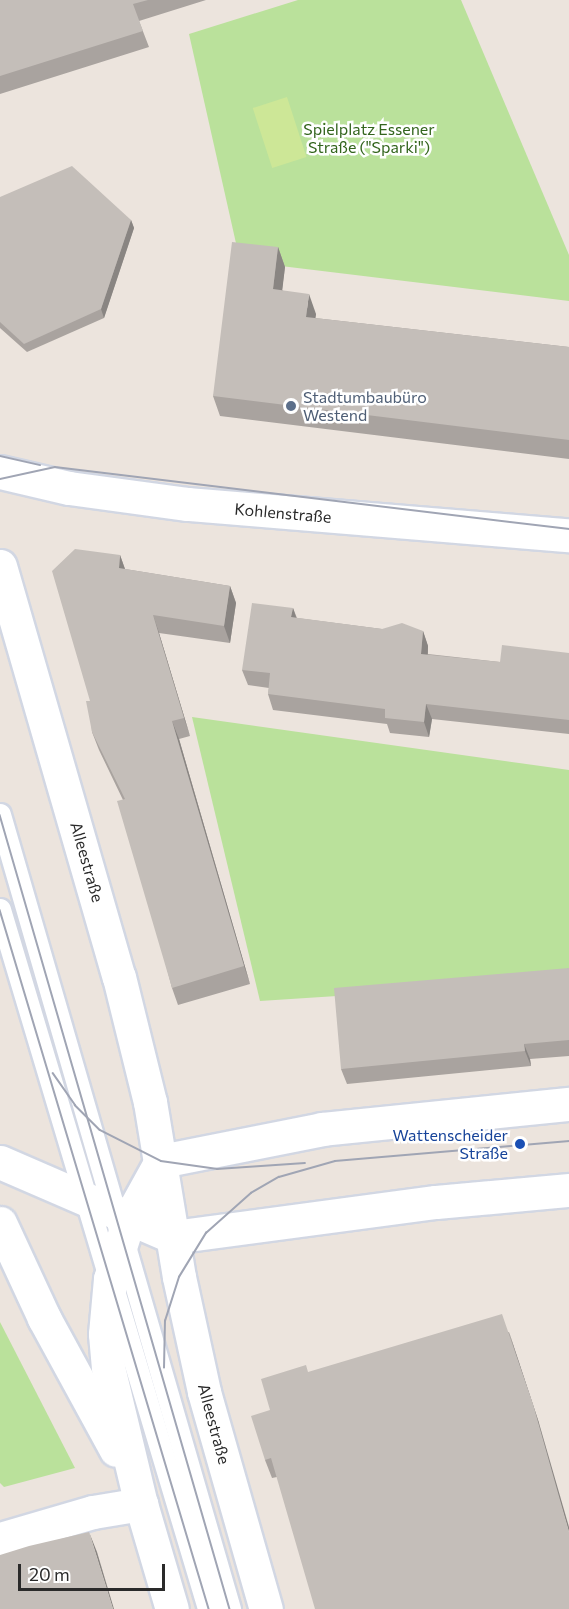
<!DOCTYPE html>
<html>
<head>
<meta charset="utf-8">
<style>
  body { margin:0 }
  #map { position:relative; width:569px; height:1609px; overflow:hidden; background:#ece4dd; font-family:Commissioner,sans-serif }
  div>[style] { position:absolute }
  .green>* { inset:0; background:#bae19b }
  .pitch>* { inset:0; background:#cde797; transform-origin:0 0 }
  .roads { filter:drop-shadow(2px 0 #d2d7e3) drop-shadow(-2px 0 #d2d7e3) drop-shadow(0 2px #d2d7e3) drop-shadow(0 -2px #d2d7e3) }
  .lane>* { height:22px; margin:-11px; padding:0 11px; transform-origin:11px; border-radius:11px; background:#fff }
  .street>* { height:33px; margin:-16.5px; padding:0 16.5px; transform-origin:16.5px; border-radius:16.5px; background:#fff }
  .secondary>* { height:33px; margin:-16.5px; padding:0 16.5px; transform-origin:16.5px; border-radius:16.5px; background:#fff }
  .tram>* { height:1.5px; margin:-0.75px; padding:0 0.75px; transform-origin:0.75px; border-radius:0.75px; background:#a0a5b4 }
  .wall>* { inset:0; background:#a9a39f }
  .shaded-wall>* { inset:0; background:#898582 }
  .building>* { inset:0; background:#c4beb9 }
  .dots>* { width:16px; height:16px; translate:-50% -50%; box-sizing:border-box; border:3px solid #fff; border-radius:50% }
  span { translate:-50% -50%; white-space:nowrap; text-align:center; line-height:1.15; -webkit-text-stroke:5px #fff; paint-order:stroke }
  .park-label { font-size:16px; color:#33651d }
  .service-label { font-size:16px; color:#4e5e75 }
  .left { translate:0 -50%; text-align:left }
  .street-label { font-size:16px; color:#2a2a2a }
  .transit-label { font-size:16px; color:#164399 }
  .right { translate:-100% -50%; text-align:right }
  .scale { position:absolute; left:18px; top:1564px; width:147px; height:27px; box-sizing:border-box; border:3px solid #2a2a2a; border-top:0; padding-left:8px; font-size:18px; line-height:21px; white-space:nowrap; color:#2a2a2a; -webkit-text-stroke:4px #fff; paint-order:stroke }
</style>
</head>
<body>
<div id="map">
  <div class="green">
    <div style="clip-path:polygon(298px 0,461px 0,569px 255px,569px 301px,240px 261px,189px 34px)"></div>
    <div style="clip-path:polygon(192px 717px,569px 770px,569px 981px,260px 1001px)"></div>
    <div style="clip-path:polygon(0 1322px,75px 1468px,4px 1487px,0 1483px)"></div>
  </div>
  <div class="pitch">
    <div style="left:287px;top:97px;width:63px;height:36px;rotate:72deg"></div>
  </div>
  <div class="roads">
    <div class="lane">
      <div style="left:0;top:815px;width:827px;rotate:73.85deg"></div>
      <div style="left:0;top:910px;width:730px;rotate:73.35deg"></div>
    </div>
    <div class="street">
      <div style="left:0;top:1539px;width:97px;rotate:-16.2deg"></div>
      <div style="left:93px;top:1512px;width:49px;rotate:-9.5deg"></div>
    </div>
    <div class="secondary">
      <div style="left:0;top:472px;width:71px;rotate:13.1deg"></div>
      <div style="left:69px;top:488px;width:120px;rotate:7.7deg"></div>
      <div style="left:188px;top:504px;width:382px;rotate:4.7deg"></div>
      <div style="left:0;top:566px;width:428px;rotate:73.9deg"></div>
      <div style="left:119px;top:977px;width:129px;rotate:76.1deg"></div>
      <div style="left:150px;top:1102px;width:177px;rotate:80.6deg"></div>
      <div style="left:179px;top:1277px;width:118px;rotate:77.7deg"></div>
      <div style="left:204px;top:1392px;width:226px;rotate:74.1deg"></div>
      <div style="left:161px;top:1161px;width:66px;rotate:118.9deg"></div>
      <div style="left:129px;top:1219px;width:63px;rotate:107.6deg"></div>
      <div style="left:110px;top:1279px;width:55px;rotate:95.2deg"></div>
      <div style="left:105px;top:1334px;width:33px;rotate:85deg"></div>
      <div style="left:108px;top:1367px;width:141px;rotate:76.5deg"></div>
      <div style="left:141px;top:1504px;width:109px;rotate:73.6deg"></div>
      <div style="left:161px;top:1161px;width:164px;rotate:-11.2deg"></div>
      <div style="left:322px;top:1129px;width:248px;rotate:-5.8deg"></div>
      <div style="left:0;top:1162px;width:189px;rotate:23.4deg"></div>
      <div style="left:173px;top:1237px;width:265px;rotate:-7.6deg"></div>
      <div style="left:436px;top:1202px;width:134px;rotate:-5.2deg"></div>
      <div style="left:0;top:1223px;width:105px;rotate:65.1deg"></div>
      <div style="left:44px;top:1318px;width:150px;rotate:61.4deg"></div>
    </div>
  </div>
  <div class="tram">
    <div style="left:0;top:456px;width:41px;rotate:12.7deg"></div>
    <div style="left:0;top:479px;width:56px;rotate:-12.3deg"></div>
    <div style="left:55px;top:467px;width:518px;rotate:6.88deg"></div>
    <div style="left:0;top:815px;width:827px;rotate:73.85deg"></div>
    <div style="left:0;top:910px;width:730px;rotate:73.35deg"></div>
    <div style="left:53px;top:1073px;width:39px;rotate:55deg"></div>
    <div style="left:75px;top:1105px;width:35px;rotate:45deg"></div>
    <div style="left:100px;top:1130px;width:68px;rotate:26.9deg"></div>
    <div style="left:161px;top:1161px;width:57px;rotate:8.1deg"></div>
    <div style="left:217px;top:1169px;width:88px;rotate:-3.9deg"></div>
    <div style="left:164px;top:1368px;width:47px;rotate:-88.8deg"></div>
    <div style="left:165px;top:1321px;width:46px;rotate:-72.3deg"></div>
    <div style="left:179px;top:1277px;width:52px;rotate:-58.5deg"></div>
    <div style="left:206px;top:1233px;width:60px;rotate:-41.6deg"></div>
    <div style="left:251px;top:1193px;width:32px;rotate:-30deg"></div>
    <div style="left:279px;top:1177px;width:58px;rotate:-15.9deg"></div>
    <div style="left:335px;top:1161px;width:235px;rotate:-4.9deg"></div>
  </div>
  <div class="wall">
    <div style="clip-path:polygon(0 0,206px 0,139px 21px,149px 47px,0 94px)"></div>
    <div style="clip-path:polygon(0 197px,131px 220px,134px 228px,104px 318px,27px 352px,0 328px)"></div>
    <div style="clip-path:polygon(278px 247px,285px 267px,282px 290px,316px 314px,315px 318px,569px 347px,569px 459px,220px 416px,213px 396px)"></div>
    <div style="clip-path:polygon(120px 555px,125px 569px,230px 586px,236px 603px,230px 643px,159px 633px,190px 736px,179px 739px,250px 984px,178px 1005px,172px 988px,123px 800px,99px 750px,92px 732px,90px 701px)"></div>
    <div style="clip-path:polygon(293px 608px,297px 618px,382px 629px,423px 631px,428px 646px,428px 654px,500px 662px,569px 653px,569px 734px,432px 719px,429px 737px,390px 733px,387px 724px,273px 710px,268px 694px,269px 688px,248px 685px,242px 670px)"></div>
    <div style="clip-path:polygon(569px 968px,569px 1056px,530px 1059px,531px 1066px,347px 1084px,341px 1069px)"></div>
    <div style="clip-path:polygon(509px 1332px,539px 1423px,272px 1478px,265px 1460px,270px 1410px)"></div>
  </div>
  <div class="shaded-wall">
    <div style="clip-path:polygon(131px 220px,134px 228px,104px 318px,101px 309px)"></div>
    <div style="clip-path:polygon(278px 247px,285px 267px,280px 309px,273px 289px)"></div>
    <div style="clip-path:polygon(309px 294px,316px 314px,313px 337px,306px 317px)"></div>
    <div style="clip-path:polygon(120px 555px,126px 572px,119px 568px)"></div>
    <div style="clip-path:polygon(230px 586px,236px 603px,230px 643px,224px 626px)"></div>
    <div style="clip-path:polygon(293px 608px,298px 623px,291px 617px)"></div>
    <div style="clip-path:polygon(153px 615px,159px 633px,190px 736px,184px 718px)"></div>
    <div style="clip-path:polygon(423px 631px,428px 646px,427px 669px,421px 654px)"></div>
    <div style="clip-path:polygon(426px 704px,432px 719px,429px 737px,424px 722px)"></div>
    <div style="clip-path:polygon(172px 721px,179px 739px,250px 984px,244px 966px)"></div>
    <div style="clip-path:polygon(524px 1044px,530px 1059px,531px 1066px,525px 1051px)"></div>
    <div style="clip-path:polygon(509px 1332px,539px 1423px,569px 1527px,569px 1532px)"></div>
    <div style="clip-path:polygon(89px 1532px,97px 1552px,114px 1609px,113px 1609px)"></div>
  </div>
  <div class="building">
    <div style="clip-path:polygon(0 0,148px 0,133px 4px,143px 31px,0 76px)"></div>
    <div style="clip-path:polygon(72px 166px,131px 220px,101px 309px,24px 344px,0 322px,0 197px)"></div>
    <div style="clip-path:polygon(232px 242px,278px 247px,273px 289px,309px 294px,306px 317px,569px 347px,569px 440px,213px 396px)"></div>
    <div style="clip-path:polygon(75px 549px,120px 555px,119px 568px,230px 586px,224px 626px,153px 615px,184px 718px,172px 721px,244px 966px,172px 988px,117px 801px,125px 799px,92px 732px,86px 701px,90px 701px,52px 571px)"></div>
    <div style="clip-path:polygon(252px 603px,293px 608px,291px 617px,382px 629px,402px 623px,423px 631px,421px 654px,500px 662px,502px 645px,569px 653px,569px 720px,426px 704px,424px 722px,385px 718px,385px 709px,268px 694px,270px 673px,242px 670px)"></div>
    <div style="clip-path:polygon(569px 968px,569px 1040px,524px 1044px,525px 1051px,341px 1069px,334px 988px)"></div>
    <div style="clip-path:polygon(502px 1314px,533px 1404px,569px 1532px,569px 1609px,315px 1609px,271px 1458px,265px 1460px,251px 1416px,270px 1410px,261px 1379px,306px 1365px,308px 1372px)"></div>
    <div style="clip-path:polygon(89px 1532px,113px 1609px,0 1609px,0 1555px,29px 1546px)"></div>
  </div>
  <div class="dots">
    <div style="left:291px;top:406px;background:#5c6f8a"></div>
    <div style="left:520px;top:1144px;background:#1a4fb4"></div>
  </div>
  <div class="park-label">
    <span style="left:369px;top:138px">Spielplatz Essener<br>Straße ("Sparki")</span>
  </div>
  <div class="service-label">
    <span class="left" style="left:303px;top:406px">Stadtumbaubüro<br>Westend</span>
  </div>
  <div class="street-label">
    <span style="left:283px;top:513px;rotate:5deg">Kohlenstraße</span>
    <span style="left:87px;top:862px;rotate:74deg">Alleestraße</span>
    <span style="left:214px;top:1424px;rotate:75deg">Alleestraße</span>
  </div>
  <div class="transit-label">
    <span class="right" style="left:508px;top:1144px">Wattenscheider<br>Straße</span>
  </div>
  <div class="scale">20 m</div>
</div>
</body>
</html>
